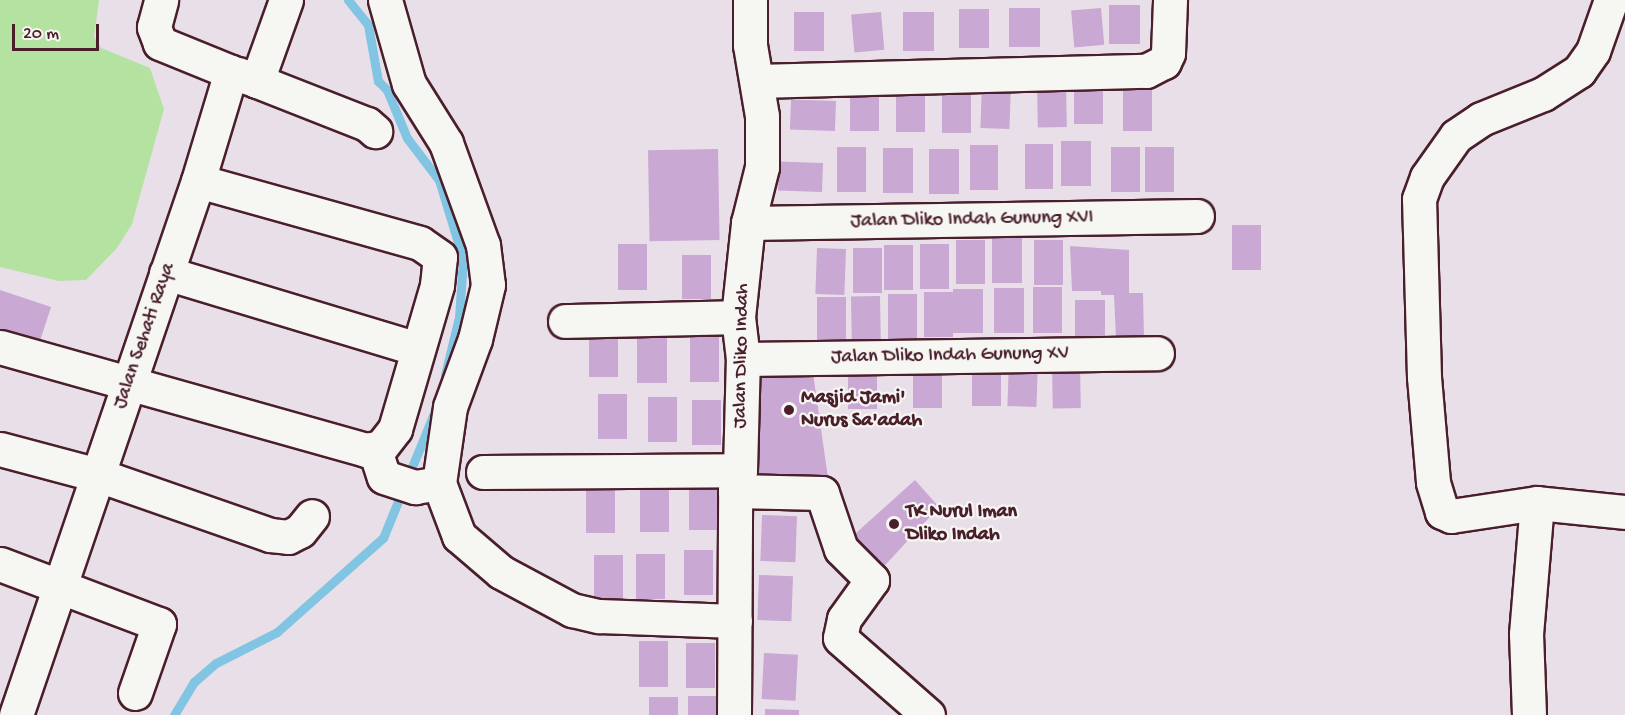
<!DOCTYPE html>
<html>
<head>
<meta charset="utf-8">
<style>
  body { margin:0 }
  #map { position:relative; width:1625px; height:715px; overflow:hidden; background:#e8dfe9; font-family:"Gochi Hand",sans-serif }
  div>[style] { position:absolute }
  .green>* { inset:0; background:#b4e2a0 }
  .stream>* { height:9px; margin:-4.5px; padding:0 4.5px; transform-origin:4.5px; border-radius:4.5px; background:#81c5e2 }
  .building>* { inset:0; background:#c9a8d3; transform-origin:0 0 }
  .roads { filter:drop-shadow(2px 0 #4a1f2b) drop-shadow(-2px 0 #4a1f2b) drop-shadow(0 2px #4a1f2b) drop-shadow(0 -2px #4a1f2b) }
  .minor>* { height:33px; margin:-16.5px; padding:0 16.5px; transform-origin:16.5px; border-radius:16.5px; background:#f6f6f2 }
  .dots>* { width:16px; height:16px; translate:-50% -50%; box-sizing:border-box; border:3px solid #f6f6f2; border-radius:50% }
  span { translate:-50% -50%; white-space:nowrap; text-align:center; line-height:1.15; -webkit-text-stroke:4.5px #f6f6f2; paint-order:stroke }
  .street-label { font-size:20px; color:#4a1f2b }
  .poi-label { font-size:20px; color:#4a1f2b; font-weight:700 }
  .left { translate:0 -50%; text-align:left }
  .scale { position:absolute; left:12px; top:24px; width:87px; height:27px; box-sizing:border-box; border:3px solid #4a1f2b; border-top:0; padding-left:8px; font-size:18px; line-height:21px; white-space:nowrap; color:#4a1f2b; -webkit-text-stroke:4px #f6f6f2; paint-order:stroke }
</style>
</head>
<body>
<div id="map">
  <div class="green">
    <div style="clip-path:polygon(0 0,99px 0,94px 37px,101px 48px,150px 68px,164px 109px,132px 224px,117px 248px,86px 280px,59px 281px,0 267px)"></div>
  </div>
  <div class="stream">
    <div style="left:348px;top:0;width:32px;rotate:51deg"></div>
    <div style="left:368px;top:25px;width:57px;rotate:79.9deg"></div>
    <div style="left:378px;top:81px;width:13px;rotate:45deg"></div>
    <div style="left:387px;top:90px;width:52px;rotate:67.4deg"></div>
    <div style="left:407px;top:138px;width:53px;rotate:52.7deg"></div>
    <div style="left:439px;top:180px;width:83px;rotate:73.1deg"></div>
    <div style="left:463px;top:259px;width:58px;rotate:93.9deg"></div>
    <div style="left:459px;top:317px;width:60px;rotate:103.6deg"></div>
    <div style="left:174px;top:715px;width:39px;rotate:-59deg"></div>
    <div style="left:194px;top:682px;width:29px;rotate:-41deg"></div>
    <div style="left:216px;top:663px;width:68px;rotate:-26.9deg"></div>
    <div style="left:277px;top:632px;width:142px;rotate:-41.6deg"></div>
    <div style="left:383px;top:538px;width:140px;rotate:-67.8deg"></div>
  </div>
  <div class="building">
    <div style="left:1109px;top:5px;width:31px;height:39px"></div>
    <div style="left:1009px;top:8px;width:31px;height:39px"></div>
    <div style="left:1101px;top:8px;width:37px;height:30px;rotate:85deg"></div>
    <div style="left:959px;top:9px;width:30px;height:39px"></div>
    <div style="left:794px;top:12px;width:30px;height:39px"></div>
    <div style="left:881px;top:12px;width:38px;height:30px;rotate:85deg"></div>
    <div style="left:903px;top:12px;width:31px;height:39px"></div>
    <div style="left:1074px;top:79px;width:29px;height:45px"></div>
    <div style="left:1066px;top:82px;width:45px;height:29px;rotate:89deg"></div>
    <div style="left:982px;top:83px;width:29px;height:45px;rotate:2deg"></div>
    <div style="left:850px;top:86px;width:29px;height:45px"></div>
    <div style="left:1123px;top:86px;width:29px;height:45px"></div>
    <div style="left:896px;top:87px;width:29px;height:45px"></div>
    <div style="left:942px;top:88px;width:29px;height:45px"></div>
    <div style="left:836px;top:101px;width:30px;height:45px;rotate:92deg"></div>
    <div style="left:1061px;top:141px;width:30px;height:45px"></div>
    <div style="left:1025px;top:144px;width:28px;height:45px"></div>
    <div style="left:970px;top:145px;width:28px;height:45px"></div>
    <div style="left:837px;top:147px;width:29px;height:45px"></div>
    <div style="left:1111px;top:147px;width:29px;height:45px"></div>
    <div style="left:1145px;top:147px;width:29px;height:45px"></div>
    <div style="left:883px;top:148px;width:30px;height:45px"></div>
    <div style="left:718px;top:149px;width:91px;height:70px;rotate:89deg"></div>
    <div style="left:929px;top:149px;width:30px;height:45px"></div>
    <div style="left:823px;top:163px;width:29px;height:44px;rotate:92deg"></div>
    <div style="left:1232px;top:225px;width:29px;height:45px"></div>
    <div style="left:1022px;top:238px;width:45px;height:30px;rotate:90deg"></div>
    <div style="left:956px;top:240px;width:29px;height:44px"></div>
    <div style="left:1034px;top:240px;width:29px;height:45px"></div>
    <div style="left:618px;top:244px;width:29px;height:46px"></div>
    <div style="left:920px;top:244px;width:29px;height:45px"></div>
    <div style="left:884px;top:245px;width:29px;height:45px"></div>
    <div style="clip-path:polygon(1070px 246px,1129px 250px,1129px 293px,1143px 293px,1144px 337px,1116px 338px,1114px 295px,1101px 295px,1101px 291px,1072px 291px)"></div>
    <div style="left:817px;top:248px;width:29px;height:46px;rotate:2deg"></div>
    <div style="left:853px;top:248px;width:29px;height:45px"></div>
    <div style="left:682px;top:255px;width:29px;height:44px"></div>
    <div style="left:1033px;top:287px;width:29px;height:46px"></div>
    <div style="left:994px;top:288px;width:30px;height:45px"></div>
    <div style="left:953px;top:289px;width:30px;height:44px"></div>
    <div style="clip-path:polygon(0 290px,51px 307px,39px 344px,0 331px)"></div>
    <div style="left:924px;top:292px;width:29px;height:45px"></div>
    <div style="left:888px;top:294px;width:29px;height:45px"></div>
    <div style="left:880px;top:296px;width:45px;height:29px;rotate:89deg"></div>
    <div style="left:817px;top:297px;width:29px;height:46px"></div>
    <div style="left:1075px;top:300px;width:30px;height:45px"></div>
    <div style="left:589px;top:332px;width:29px;height:45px"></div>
    <div style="left:690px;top:336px;width:29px;height:46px"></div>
    <div style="left:637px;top:338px;width:30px;height:45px"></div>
    <div style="left:972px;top:361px;width:29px;height:45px"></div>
    <div style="left:1009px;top:361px;width:29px;height:45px;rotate:2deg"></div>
    <div style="left:913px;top:363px;width:29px;height:45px"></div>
    <div style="left:1080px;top:363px;width:45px;height:28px;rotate:89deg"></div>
    <div style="clip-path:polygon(762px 364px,812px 366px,829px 485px,757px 486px)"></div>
    <div style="left:848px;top:364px;width:29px;height:45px"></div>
    <div style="left:598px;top:394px;width:29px;height:45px"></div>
    <div style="left:648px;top:397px;width:29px;height:45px"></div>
    <div style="left:692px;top:400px;width:29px;height:45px"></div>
    <div style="clip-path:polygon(915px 480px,939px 507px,875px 576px,846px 542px)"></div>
    <div style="left:689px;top:485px;width:29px;height:45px"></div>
    <div style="left:640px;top:487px;width:29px;height:45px"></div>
    <div style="left:586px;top:488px;width:29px;height:45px"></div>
    <div style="left:762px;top:515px;width:35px;height:46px;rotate:2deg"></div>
    <div style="left:684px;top:550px;width:29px;height:45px"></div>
    <div style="left:636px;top:554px;width:29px;height:45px"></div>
    <div style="left:594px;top:555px;width:29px;height:46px"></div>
    <div style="left:759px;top:575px;width:34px;height:45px;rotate:2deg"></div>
    <div style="left:639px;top:641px;width:29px;height:46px"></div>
    <div style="left:686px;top:643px;width:29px;height:45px"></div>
    <div style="left:764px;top:653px;width:34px;height:46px;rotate:3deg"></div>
    <div style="left:717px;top:696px;width:19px;height:29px;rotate:90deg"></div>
    <div style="left:649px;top:697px;width:29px;height:18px"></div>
    <div style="clip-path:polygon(765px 709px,799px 710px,799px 715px,765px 715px)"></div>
  </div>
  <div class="roads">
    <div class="minor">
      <div style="left:385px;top:0;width:87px;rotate:74.1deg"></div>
      <div style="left:409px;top:84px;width:70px;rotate:57.9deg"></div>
      <div style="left:446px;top:143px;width:109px;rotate:70.1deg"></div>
      <div style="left:483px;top:245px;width:40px;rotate:82.9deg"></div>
      <div style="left:488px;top:285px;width:56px;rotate:103.5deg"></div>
      <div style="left:475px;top:339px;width:72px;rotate:110.2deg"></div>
      <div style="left:450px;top:407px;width:77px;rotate:98.2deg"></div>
      <div style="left:439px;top:483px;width:57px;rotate:69.3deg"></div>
      <div style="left:459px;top:536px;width:55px;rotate:40.6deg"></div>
      <div style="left:501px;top:572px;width:81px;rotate:28.2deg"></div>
      <div style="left:572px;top:610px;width:28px;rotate:13deg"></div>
      <div style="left:599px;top:616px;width:136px;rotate:2.1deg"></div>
      <div style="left:238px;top:74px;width:20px;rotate:20deg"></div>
      <div style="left:257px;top:81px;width:86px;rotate:-70.3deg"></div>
      <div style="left:257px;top:81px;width:118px;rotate:21.4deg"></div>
      <div style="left:367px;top:124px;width:11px;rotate:41deg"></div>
      <div style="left:757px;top:81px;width:389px;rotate:-1.5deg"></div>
      <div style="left:1146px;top:71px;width:20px;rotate:-27deg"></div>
      <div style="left:1164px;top:62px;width:10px;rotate:-66deg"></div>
      <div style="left:1168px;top:53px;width:53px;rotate:-87.8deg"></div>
      <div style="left:748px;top:223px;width:449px;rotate:-0.9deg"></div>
      <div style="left:166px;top:273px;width:263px;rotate:16.8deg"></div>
      <div style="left:565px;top:321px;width:173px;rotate:-1.3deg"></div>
      <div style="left:0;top:347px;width:380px;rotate:15.7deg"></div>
      <div style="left:366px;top:450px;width:15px;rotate:-11deg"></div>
      <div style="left:381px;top:447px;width:23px;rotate:-52deg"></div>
      <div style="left:395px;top:429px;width:150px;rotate:-73.7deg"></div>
      <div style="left:437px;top:285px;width:28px;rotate:-84deg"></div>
      <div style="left:440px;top:257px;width:24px;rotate:-145deg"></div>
      <div style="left:420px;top:243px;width:230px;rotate:-164.4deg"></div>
      <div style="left:743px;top:359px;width:414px;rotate:-0.8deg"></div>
      <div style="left:0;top:449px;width:101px;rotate:14.9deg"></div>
      <div style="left:98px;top:475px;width:182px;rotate:19.2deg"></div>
      <div style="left:270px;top:535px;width:18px;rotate:6deg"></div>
      <div style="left:288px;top:537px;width:13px;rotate:-27deg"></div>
      <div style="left:300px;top:531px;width:19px;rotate:-51deg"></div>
      <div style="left:375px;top:450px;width:28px;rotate:72deg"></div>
      <div style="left:384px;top:477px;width:33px;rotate:18deg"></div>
      <div style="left:415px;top:487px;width:24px;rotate:-9deg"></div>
      <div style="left:483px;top:472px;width:257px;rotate:-0.4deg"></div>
      <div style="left:735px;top:491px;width:87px;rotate:1.3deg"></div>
      <div style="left:822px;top:493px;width:59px;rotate:71.3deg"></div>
      <div style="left:841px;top:549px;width:44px;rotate:45deg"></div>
      <div style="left:872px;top:580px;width:48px;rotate:125.7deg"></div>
      <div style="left:844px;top:619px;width:19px;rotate:102deg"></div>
      <div style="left:840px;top:638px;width:117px;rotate:41.2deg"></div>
      <div style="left:1537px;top:503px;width:88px;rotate:5.8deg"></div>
      <div style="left:0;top:564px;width:170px;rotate:20.7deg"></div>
      <div style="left:159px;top:624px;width:73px;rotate:109.2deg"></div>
      <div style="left:16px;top:715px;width:564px;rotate:-71.18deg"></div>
      <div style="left:198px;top:181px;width:114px;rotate:-73.2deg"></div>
      <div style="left:231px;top:72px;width:77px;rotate:-157.8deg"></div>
      <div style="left:160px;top:43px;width:17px;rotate:-111deg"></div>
      <div style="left:154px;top:27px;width:28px;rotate:-75deg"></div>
      <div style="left:734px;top:715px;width:224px;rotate:-89.7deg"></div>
      <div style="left:735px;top:491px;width:22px;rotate:-77deg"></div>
      <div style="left:740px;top:470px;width:111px;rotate:-88.5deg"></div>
      <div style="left:743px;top:359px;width:42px;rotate:-96.8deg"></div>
      <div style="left:738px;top:317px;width:95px;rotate:-83.9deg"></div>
      <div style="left:748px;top:223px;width:58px;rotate:-76deg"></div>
      <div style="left:762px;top:167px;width:51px;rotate:-90deg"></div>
      <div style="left:762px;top:116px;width:72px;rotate:-99.6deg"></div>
      <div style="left:750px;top:45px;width:45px;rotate:-90deg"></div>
      <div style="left:1529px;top:715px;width:81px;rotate:-92.1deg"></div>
      <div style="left:1526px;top:634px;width:131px;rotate:-85.2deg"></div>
      <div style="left:1537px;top:503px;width:87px;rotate:171.4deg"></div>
      <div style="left:1451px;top:516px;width:10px;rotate:-156deg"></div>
      <div style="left:1442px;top:512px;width:31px;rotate:-107deg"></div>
      <div style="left:1433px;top:482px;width:105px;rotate:-94.9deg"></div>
      <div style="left:1424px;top:377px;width:178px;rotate:-91.6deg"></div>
      <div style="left:1419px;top:199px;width:23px;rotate:-70deg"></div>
      <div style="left:1427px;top:177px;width:50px;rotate:-54.7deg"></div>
      <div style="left:1456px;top:136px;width:30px;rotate:-34deg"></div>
      <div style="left:1481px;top:119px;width:67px;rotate:-22deg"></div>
      <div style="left:1543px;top:94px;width:43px;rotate:-32.6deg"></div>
      <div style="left:1579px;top:71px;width:24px;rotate:-55deg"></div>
      <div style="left:1593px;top:51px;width:54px;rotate:-70.6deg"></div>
    </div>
  </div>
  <div class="dots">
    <div style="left:789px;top:410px;background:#4a1f2b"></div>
    <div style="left:894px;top:524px;background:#4a1f2b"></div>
  </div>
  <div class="street-label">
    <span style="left:972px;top:220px;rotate:-1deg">Jalan Dliko Indah Gunung XVI</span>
    <span style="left:145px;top:336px;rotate:-71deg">Jalan Sehati Raya</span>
    <span style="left:742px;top:356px;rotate:-89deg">Jalan Dliko Indah</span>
    <span style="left:950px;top:356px;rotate:-1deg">Jalan Dliko Indah Gunung XV</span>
  </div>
  <div class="poi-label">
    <span class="left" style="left:801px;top:410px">Masjid Jami'<br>Nurus Sa'adah</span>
    <span class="left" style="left:906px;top:524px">TK Nurul Iman<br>Dliko Indah</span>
  </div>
  <div class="scale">20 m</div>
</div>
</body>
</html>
